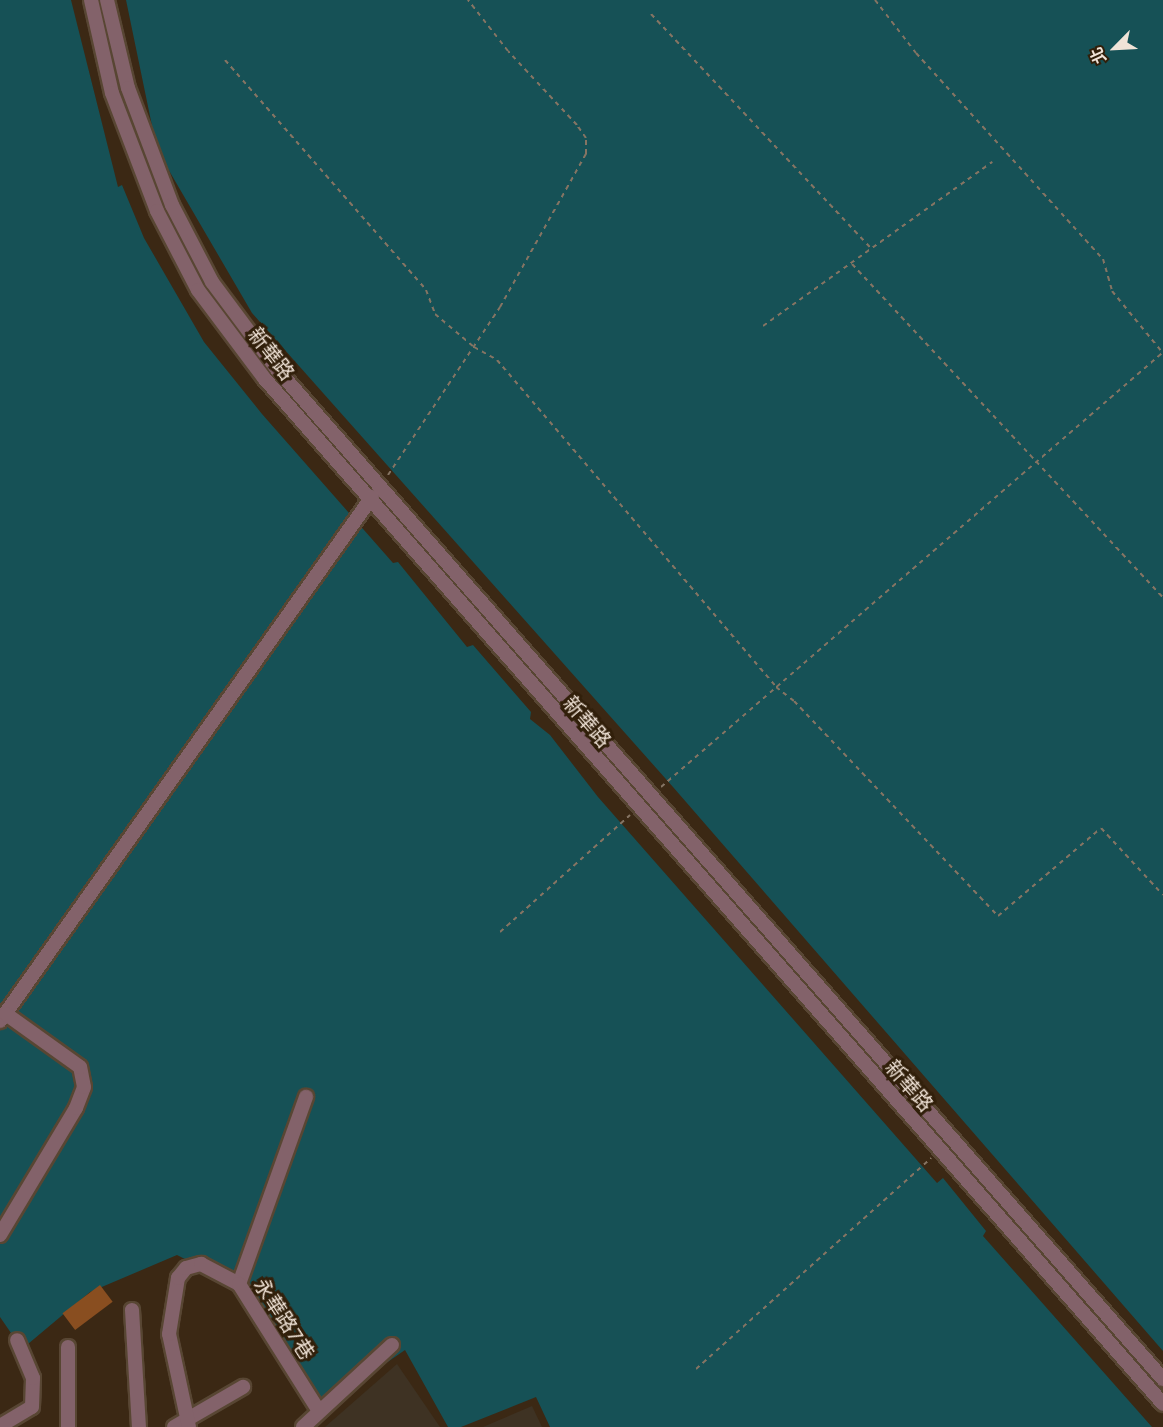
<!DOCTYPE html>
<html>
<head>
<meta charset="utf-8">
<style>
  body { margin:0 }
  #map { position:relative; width:1163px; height:1427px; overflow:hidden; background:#3b2814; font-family:"Nunito Sans","Noto Sans TC",sans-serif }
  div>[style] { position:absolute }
  .education>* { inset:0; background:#3e3223 }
  .water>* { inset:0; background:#165156 }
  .building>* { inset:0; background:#894e20; transform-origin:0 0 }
  .path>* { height:2px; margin-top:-1px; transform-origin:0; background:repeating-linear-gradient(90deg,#857463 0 4.5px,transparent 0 9px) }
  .roads { filter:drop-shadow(2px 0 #584633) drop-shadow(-2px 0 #584633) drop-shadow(0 2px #584633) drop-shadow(0 -2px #584633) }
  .minor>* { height:14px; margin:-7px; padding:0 7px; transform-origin:7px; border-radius:7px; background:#83626a }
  span { translate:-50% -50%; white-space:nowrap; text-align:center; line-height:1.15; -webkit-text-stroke:6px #311f0a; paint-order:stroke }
  .street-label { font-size:20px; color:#f0e3d7 }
  .north { position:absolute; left:1085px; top:18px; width:60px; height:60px; -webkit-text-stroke:4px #311f0a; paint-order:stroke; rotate:246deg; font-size:16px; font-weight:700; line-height:24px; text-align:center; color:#f0e3d7 }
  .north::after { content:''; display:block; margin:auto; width:21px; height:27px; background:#f0e3d7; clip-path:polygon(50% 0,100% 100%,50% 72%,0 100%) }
</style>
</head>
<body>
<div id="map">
  <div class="education">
    <div style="clip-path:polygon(397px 1364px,440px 1427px,325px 1427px)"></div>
    <div style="clip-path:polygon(532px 1406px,542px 1427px,483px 1427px)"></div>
  </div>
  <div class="water">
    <div style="clip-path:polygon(0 0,71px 0,118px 187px,122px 185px,144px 238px,204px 342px,262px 414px,393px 563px,398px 562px,467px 647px,473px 645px,531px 712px,530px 719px,550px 735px,598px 797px,937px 1183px,943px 1178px,986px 1231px,983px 1236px,1152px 1427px,550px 1427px,536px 1397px,461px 1427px,448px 1427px,405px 1350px,321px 1408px,242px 1288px,177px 1255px,90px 1292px,22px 1349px,0 1317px)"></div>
    <div style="clip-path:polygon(126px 0,1163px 0,1163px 1351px,673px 787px,252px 313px,157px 150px)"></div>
  </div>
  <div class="building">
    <div style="left:100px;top:1285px;width:21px;height:47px;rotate:53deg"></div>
  </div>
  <div class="path">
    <div style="left:875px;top:0;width:67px;rotate:52.3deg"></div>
    <div style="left:916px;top:53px;width:278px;rotate:47.8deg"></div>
    <div style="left:1103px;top:259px;width:33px;rotate:74deg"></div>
    <div style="left:1112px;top:291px;width:80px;rotate:50.6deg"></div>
    <div style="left:651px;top:14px;width:320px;rotate:46.8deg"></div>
    <div style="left:225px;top:60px;width:305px;rotate:48.8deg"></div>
    <div style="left:426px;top:290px;width:26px;rotate:69deg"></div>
    <div style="left:435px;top:314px;width:51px;rotate:40.2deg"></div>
    <div style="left:474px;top:347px;width:26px;rotate:29deg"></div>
    <div style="left:497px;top:360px;width:430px;rotate:49.5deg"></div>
    <div style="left:776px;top:687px;width:23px;rotate:38deg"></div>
    <div style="left:794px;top:701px;width:296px;rotate:46.5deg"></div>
    <div style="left:998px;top:916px;width:135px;rotate:-40.5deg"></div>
    <div style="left:1101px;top:828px;width:91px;rotate:47.2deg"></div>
    <div style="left:852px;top:264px;width:456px;rotate:47deg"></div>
    <div style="left:763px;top:326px;width:282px;rotate:-35.6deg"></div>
    <div style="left:388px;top:475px;width:202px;rotate:-56.3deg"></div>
    <div style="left:500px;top:307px;width:176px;rotate:-60.7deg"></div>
    <div style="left:586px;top:154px;width:16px;rotate:-90deg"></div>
    <div style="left:586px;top:138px;width:16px;rotate:-125deg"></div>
    <div style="left:577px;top:125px;width:101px;rotate:-133deg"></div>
    <div style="left:508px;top:51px;width:65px;rotate:-128.1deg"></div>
    <div style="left:661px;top:787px;width:663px;rotate:-40.9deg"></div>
    <div style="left:500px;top:932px;width:175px;rotate:-42deg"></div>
    <div style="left:696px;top:1369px;width:316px;rotate:-41.9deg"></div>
  </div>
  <div class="roads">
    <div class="minor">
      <div style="left:91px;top:0;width:95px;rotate:77.3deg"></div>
      <div style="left:112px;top:93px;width:126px;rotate:69.1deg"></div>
      <div style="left:157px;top:211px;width:89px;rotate:62.6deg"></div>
      <div style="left:198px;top:290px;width:110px;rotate:53.1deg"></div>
      <div style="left:264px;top:378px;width:1364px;rotate:48.77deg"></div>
      <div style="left:107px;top:0;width:90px;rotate:76.6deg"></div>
      <div style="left:128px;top:88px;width:125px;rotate:69.4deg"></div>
      <div style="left:172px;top:205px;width:87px;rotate:62.5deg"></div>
      <div style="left:212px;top:282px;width:107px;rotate:53.3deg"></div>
      <div style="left:276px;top:368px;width:1345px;rotate:48.74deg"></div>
      <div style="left:0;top:1021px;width:643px;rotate:-54.63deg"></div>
      <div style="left:0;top:1235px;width:148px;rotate:-59.1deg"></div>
      <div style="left:76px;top:1108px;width:22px;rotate:-69deg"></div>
      <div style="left:84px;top:1087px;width:20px;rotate:-101deg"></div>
      <div style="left:80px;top:1067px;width:91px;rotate:-144.4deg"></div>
      <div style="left:239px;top:1284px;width:199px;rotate:-70.3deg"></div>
      <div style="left:132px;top:1310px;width:117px;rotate:86.6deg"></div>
      <div style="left:0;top:1426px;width:37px;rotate:-31deg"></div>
      <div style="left:32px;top:1407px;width:29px;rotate:-88deg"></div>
      <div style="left:33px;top:1378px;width:41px;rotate:-112.8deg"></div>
      <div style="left:68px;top:1427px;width:80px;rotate:-90deg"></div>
      <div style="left:174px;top:1427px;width:80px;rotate:-30.1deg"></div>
      <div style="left:189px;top:1427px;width:95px;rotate:-102.1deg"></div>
      <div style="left:169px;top:1334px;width:57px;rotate:-80.9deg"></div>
      <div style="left:178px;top:1278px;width:13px;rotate:-51deg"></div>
      <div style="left:186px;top:1268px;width:16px;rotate:-15deg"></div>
      <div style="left:201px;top:1264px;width:43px;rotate:27.8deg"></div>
      <div style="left:239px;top:1284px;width:150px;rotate:57.8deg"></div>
      <div style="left:303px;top:1427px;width:121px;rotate:-42.7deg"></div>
    </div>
  </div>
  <div class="street-label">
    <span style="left:271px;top:354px;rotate:52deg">新華路</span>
    <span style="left:587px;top:722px;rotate:49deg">新華路</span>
    <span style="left:909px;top:1086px;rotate:49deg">新華路</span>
    <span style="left:284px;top:1319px;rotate:57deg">永華路7巷</span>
  </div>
  <div class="north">北</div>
</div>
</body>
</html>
